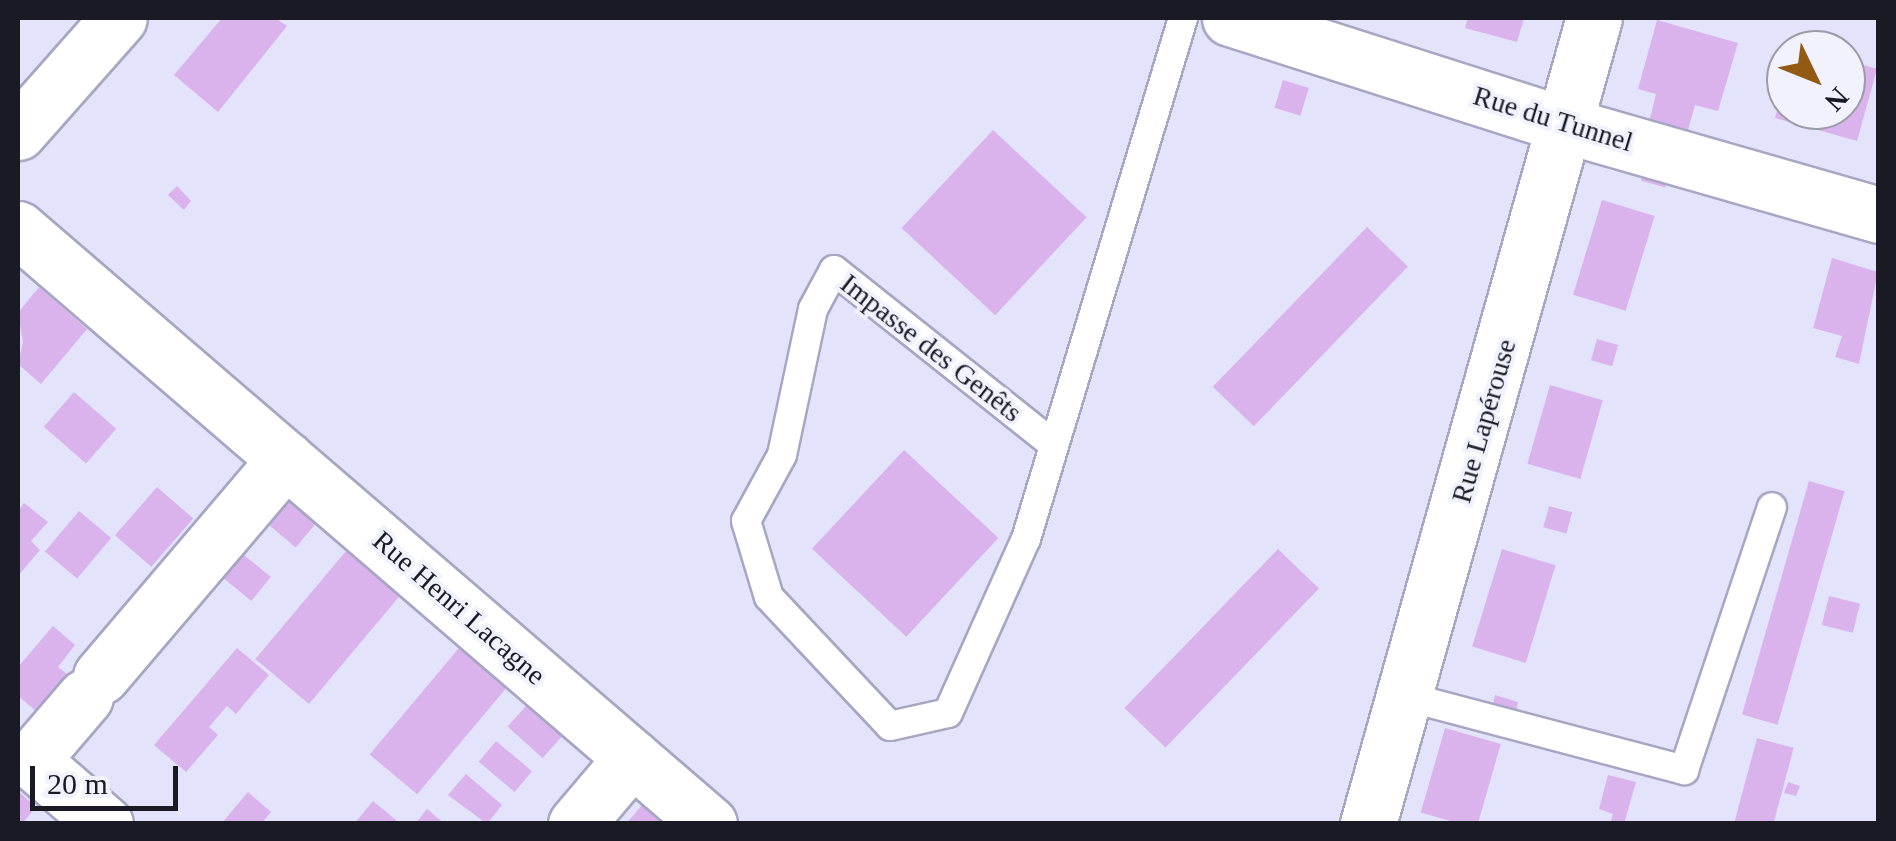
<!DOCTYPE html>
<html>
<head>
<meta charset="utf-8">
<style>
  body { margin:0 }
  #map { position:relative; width:1896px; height:841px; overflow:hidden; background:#e3e3fb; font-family:Georgia,serif }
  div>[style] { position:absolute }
  .building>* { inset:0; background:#dab3ed; transform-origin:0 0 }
  .roads { filter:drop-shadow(2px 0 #a7a6c3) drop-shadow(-2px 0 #a7a6c3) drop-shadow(0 2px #a7a6c3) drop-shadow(0 -2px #a7a6c3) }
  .lane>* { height:28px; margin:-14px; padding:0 14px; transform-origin:14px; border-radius:14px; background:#fff }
  .street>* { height:55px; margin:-27.5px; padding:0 27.5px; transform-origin:27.5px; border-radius:27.5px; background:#fff }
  span { translate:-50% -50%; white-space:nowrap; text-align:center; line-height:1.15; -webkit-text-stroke:8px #f2f2fe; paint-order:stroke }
  .street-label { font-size:28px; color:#1a1a24 }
  .frame { position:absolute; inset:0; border:20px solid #1a1a24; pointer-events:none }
  .north { position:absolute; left:1766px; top:30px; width:100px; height:100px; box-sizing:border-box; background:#f2f2fe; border:2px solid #9c9ca7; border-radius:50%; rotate:133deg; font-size:28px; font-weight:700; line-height:40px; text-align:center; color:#1a1a24 }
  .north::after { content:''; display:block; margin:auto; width:35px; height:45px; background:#925a13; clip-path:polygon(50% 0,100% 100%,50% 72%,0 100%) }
  .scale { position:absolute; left:30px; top:766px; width:148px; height:45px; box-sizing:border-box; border:5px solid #1a1a24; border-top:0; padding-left:12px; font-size:30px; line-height:35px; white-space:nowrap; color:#1a1a24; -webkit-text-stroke:8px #f2f2fe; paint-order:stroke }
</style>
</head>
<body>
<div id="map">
  <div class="building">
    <div style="clip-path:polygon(222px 18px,275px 18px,287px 26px,218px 112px,174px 75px)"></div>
    <div style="clip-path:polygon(1468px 18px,1524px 18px,1517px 42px,1465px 28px)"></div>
    <div style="clip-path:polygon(1657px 20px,1738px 43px,1718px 111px,1695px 105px,1688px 130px,1650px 119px,1656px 94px,1638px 89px)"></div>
    <div style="clip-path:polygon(1846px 60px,1877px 69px,1857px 141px,1775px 118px,1785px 82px,1786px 110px,1846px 110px)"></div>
    <div style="left:1283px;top:80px;width:27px;height:29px;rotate:17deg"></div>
    <div style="left:993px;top:130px;width:128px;height:134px;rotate:43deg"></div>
    <div style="left:1644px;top:170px;width:25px;height:11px;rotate:16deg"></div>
    <div style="clip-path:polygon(177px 186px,191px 201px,184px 210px,168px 195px)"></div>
    <div style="left:1602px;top:200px;width:55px;height:99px;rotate:17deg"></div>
    <div style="left:1367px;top:227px;width:57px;height:222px;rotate:44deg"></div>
    <div style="clip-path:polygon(1832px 258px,1878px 272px,1859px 364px,1835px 357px,1842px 336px,1813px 328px)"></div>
    <div style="clip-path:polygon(39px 287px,87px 329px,41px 384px,18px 364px,23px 342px,18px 313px)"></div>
    <div style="left:1597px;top:339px;width:22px;height:22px;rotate:16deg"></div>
    <div style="left:1550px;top:385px;width:55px;height:82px;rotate:16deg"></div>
    <div style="left:74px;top:392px;width:56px;height:46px;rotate:41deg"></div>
    <div style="left:904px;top:450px;width:129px;height:135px;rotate:43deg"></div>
    <div style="left:1809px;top:481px;width:37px;height:243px;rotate:16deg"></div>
    <div style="left:157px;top:487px;width:48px;height:64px;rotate:41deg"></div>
    <div style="left:285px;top:498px;width:40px;height:31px;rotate:40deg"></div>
    <div style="clip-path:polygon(24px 503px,48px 522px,31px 541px,40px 550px,18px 576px,18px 511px)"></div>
    <div style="left:1549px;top:506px;width:24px;height:22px;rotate:15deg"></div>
    <div style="left:79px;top:511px;width:42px;height:53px;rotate:40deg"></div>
    <div style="left:1278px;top:549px;width:57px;height:221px;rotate:44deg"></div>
    <div style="left:1502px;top:549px;width:56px;height:102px;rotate:17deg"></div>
    <div style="left:239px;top:551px;width:41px;height:31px;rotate:39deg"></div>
    <div style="left:346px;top:551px;width:70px;height:141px;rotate:40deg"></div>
    <div style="left:1829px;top:596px;width:32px;height:30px;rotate:14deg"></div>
    <div style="clip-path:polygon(53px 626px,75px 645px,58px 667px,67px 674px,36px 711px,18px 696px,18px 667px)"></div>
    <div style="clip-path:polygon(237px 648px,269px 675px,236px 714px,227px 706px,209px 727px,218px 735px,186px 772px,154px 745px)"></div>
    <div style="left:459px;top:648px;width:62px;height:139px;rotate:40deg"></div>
    <div style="clip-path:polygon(1495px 695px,1518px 702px,1516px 712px,1493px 704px)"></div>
    <div style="left:527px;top:705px;width:47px;height:29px;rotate:42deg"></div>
    <div style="left:1445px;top:728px;width:58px;height:88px;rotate:16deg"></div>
    <div style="left:1757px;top:738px;width:38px;height:89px;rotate:15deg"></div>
    <div style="left:496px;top:741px;width:47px;height:27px;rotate:40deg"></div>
    <div style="clip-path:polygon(466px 774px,502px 805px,487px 824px,448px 795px)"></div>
    <div style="clip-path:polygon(1608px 775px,1636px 782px,1624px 824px,1610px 824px,1613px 814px,1599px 809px)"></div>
    <div style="clip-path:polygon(1788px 782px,1800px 786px,1796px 796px,1784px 793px)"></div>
    <div style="clip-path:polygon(18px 791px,36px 807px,22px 824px,18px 824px)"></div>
    <div style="clip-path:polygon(248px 792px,271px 812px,261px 824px,221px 824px)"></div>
    <div style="clip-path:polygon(373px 801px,396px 820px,394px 824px,354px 824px)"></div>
    <div style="clip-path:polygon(642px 805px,663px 824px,626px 824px)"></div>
    <div style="clip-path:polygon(427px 809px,445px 824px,415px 824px)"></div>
  </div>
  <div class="roads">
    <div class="lane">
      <div style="left:1054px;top:445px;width:281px;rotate:-141.5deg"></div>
      <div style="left:834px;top:270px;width:44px;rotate:118.3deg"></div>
      <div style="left:813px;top:309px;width:149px;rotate:102deg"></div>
      <div style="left:782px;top:455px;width:75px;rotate:118.6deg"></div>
      <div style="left:746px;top:521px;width:79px;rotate:73.2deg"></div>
      <div style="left:769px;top:597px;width:177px;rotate:46.8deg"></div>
      <div style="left:890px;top:726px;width:59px;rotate:-12.6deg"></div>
      <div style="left:948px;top:713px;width:191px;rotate:-65.9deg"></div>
      <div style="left:1026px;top:539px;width:544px;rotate:-73.23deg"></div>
      <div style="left:1404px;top:696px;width:290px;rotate:14.8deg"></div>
      <div style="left:1684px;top:770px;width:277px;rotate:-71.5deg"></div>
    </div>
    <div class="street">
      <div style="left:1230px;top:18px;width:352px;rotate:17.7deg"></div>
      <div style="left:1565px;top:125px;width:326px;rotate:16deg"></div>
      <div style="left:18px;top:132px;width:152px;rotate:-48.5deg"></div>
      <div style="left:18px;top:229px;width:912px;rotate:40.73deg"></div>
      <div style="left:101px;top:676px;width:285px;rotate:-49.6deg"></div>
      <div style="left:85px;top:697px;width:83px;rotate:130.6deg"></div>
      <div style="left:31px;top:760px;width:98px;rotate:40.9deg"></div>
      <div style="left:576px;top:824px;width:87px;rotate:-49.7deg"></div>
      <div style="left:1368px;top:824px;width:837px;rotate:-74.34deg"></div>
    </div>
  </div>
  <div class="street-label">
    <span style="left:1553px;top:119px;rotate:17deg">Rue du Tunnel</span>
    <span style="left:931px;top:348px;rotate:38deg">Impasse des Genêts</span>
    <span style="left:1484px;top:421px;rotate:-74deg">Rue Lapérouse</span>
    <span style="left:459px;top:608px;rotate:41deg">Rue Henri Lacagne</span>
  </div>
  <div class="frame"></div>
  <div class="north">N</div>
  <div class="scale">20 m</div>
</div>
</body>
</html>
